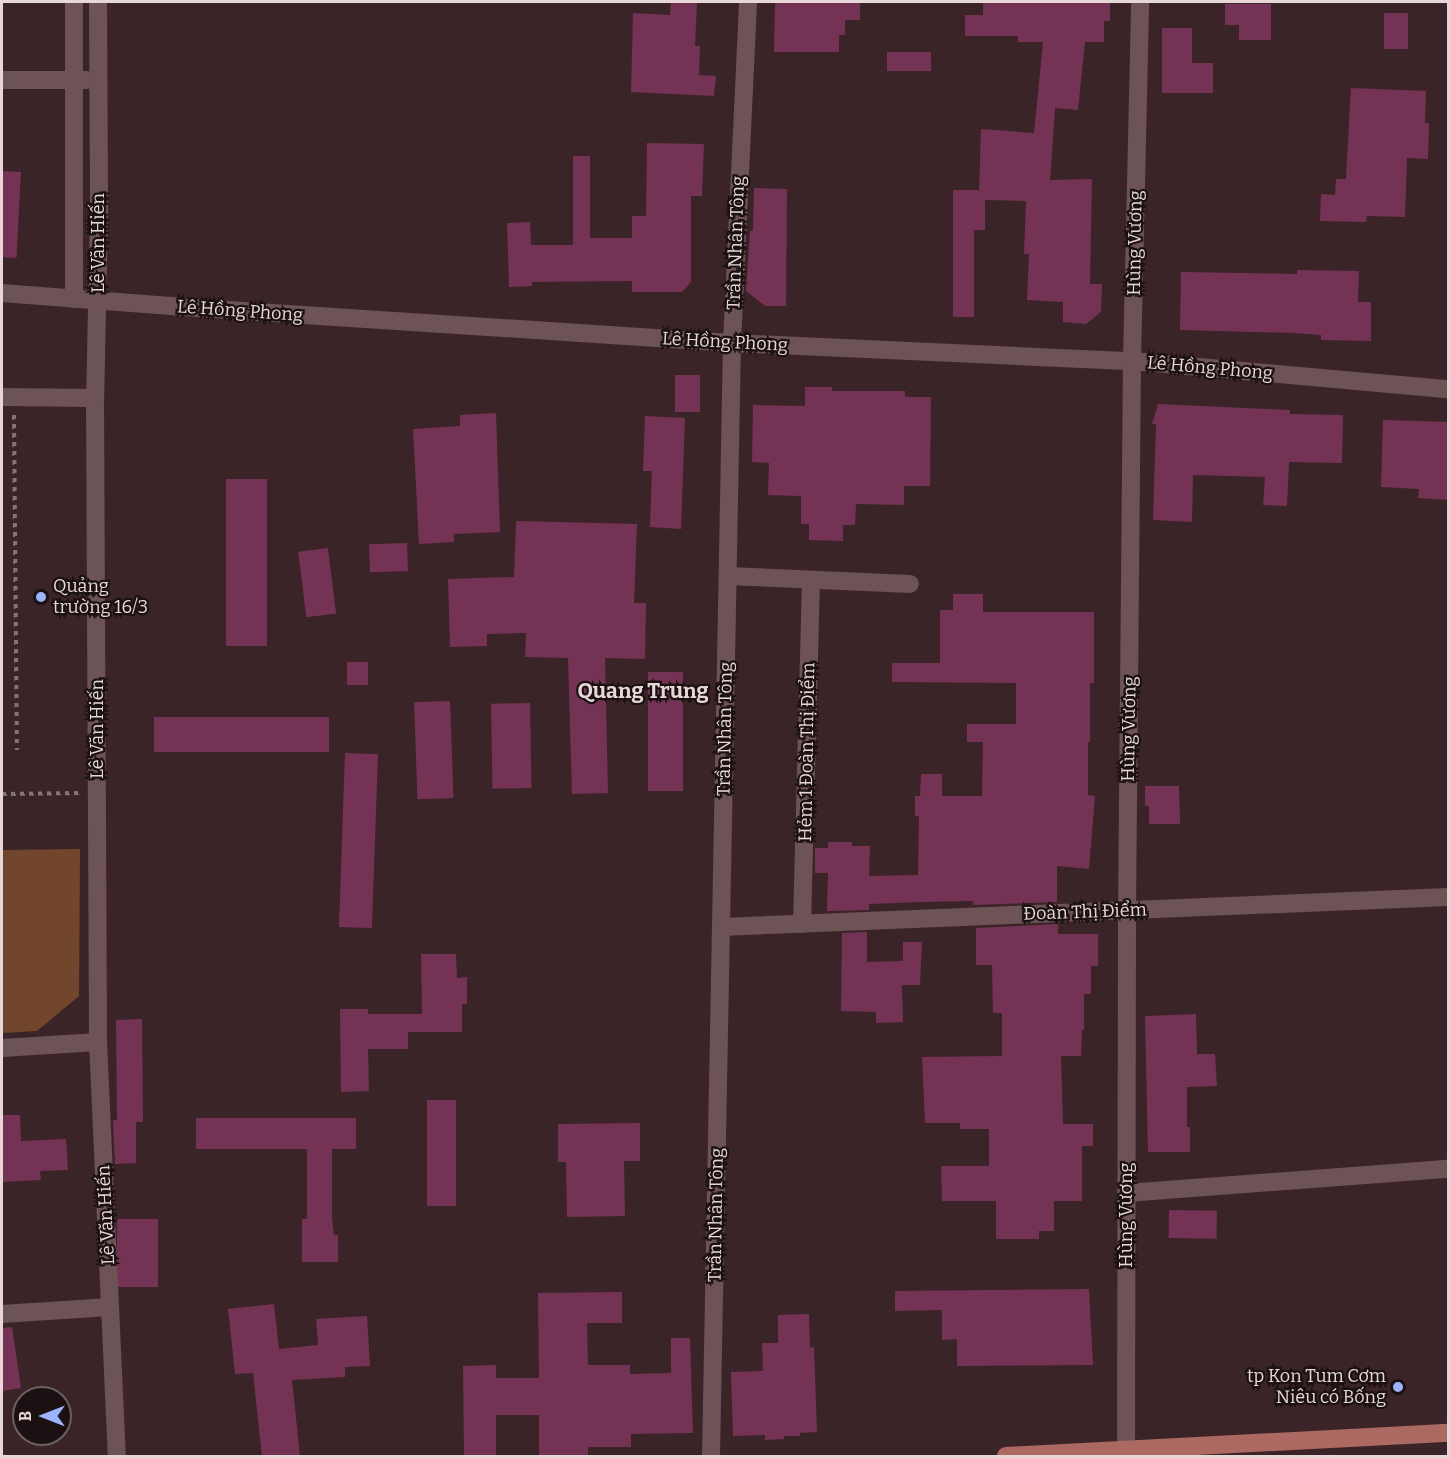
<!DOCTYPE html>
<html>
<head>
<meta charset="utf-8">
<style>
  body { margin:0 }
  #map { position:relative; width:1450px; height:1458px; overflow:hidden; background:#3b2427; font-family:Bitter,serif }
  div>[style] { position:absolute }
  .green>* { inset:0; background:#72462c }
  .building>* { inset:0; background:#743354; transform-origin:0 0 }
  .path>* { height:4px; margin-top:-2px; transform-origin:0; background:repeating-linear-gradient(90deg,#867375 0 4.5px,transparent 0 9px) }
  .minor>* { height:18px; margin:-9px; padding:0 9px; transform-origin:9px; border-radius:9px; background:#6d5256 }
  .major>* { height:18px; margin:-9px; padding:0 9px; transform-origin:9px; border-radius:9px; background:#ac6961 }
  .dots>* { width:16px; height:16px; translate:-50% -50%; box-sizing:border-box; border:3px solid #1b1112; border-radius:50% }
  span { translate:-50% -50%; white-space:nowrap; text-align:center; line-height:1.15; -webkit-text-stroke:4.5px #1b1112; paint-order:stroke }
  .street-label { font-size:18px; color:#e7d7d9 }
  .poi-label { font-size:18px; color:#e7d7d9 }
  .left { translate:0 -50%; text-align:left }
  .right { translate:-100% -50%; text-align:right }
  .quarter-label { font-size:21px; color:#e7d7d9; font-weight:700 }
  .frame { position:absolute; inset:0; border:3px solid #e7d7d9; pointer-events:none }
  .north { position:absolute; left:12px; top:1386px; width:60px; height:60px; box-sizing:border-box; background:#1b1112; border:2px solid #6d6062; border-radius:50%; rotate:270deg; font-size:16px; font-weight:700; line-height:24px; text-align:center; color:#e7d7d9 }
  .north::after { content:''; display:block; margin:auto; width:21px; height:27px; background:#9db4fd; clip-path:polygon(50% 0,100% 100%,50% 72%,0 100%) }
</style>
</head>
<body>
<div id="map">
  <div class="green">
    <div style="clip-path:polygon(80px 849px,79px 996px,37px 1031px,2px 1033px,2px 850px)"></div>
  </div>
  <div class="building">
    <div style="clip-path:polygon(671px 2px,697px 2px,695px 46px,700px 46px,699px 75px,716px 76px,714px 96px,631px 92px,633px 13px,670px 15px)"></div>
    <div style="clip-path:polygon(775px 2px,860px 2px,860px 20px,845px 20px,845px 35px,839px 35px,839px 52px,774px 52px)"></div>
    <div style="clip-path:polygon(983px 2px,1110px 2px,1110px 21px,1104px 21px,1104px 42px,1085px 42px,1078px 110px,1055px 108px,1050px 180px,1092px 179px,1090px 284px,1102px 284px,1101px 312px,1086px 324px,1063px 322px,1063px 302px,1027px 300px,1029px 254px,1024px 254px,1026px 201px,985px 200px,985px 230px,974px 230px,974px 317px,953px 317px,953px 190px,979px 190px,981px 129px,1034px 133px,1043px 42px,1018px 42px,1018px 36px,965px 36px,965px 15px,983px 15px)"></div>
    <div style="clip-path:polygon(1225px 4px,1271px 4px,1271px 40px,1239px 40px,1239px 25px,1225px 25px)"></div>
    <div style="left:1384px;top:13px;width:24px;height:36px"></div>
    <div style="clip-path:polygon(1162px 28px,1192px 28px,1192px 63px,1213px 63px,1213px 93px,1162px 93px)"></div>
    <div style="left:887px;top:52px;width:44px;height:19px"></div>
    <div style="clip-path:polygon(1351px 88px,1426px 91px,1425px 123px,1429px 123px,1428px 159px,1407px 158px,1405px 217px,1367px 216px,1366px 222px,1320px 221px,1321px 194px,1335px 195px,1336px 179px,1346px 179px)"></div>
    <div style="clip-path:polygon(647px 143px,704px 144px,702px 196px,691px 196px,691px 282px,682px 292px,632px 292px,632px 281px,532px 282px,532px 286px,509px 287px,507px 223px,530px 222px,531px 245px,573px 245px,573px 156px,590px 156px,590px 238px,632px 238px,632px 216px,646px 216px)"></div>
    <div style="left:2px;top:171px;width:19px;height:86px;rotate:3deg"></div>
    <div style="clip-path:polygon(754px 188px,787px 189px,786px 306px,765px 306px,746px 291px,750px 231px,753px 231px)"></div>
    <div style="clip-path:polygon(1297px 270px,1359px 271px,1358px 302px,1371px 302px,1371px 341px,1321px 340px,1321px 335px,1296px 333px,1180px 330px,1181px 272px,1297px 274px)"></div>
    <div style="left:675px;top:375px;width:25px;height:37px"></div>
    <div style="clip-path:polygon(805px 387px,832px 387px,832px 391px,905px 391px,905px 397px,931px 397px,930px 486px,904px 486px,904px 505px,856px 504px,855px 525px,843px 525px,843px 541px,809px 540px,809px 524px,801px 524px,801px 496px,768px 495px,769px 463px,752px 462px,753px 405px,805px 406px)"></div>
    <div style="clip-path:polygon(1158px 404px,1290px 410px,1290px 414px,1343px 415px,1342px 463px,1289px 462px,1287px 506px,1263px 505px,1265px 477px,1193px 475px,1192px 522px,1153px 520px,1156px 424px,1152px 424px)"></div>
    <div style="clip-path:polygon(496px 413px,500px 532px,454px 534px,454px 542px,419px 544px,413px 429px,460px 426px,460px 415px)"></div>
    <div style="clip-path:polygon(645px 416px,685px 418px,681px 529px,650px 527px,652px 471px,643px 471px)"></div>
    <div style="clip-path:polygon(1383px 420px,1449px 422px,1449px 500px,1418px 498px,1419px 489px,1381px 487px)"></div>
    <div style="left:226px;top:479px;width:41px;height:167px"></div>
    <div style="clip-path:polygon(516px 521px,637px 524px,634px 603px,646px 603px,645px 659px,605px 658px,608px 793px,572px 794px,568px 658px,525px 657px,526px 633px,487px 634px,487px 646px,450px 647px,448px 579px,514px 577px)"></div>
    <div style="left:407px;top:543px;width:28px;height:38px;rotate:88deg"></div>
    <div style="left:328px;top:548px;width:66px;height:30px;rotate:83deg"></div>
    <div style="clip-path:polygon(953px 594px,983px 594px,983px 612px,1094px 612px,1094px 683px,1090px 683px,1090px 742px,1088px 742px,1088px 795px,1095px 796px,1089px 869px,1057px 866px,1057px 902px,973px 905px,973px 901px,922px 902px,869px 904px,869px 910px,827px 911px,828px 873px,815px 873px,815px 848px,828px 848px,828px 842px,852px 842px,852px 846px,870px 846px,869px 876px,918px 875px,919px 816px,915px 816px,915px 796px,920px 796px,921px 774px,942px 774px,942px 796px,982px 796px,983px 742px,967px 742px,967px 724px,1016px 724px,1016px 683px,892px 682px,892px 663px,940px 663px,940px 610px,953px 610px)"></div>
    <div style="left:368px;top:662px;width:23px;height:21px;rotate:90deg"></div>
    <div style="left:648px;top:672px;width:35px;height:119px"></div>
    <div style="left:450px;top:701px;width:97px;height:36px;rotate:88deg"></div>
    <div style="left:530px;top:703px;width:85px;height:39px;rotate:89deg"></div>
    <div style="left:154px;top:717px;width:175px;height:35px"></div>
    <div style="left:345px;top:753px;width:33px;height:174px;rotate:2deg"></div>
    <div style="clip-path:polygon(1145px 786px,1179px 786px,1180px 824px,1149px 824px,1149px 806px,1145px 806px)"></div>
    <div style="clip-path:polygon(1058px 924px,1058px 934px,1098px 934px,1098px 966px,1091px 966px,1091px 994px,1084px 994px,1084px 1030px,1082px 1030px,1081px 1056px,1061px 1056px,1063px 1124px,1093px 1124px,1093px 1146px,1082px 1146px,1082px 1201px,1054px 1201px,1054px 1231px,1039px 1231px,1039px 1239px,996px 1239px,996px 1201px,942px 1201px,941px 1166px,989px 1166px,989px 1129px,960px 1129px,960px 1123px,925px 1123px,922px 1057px,1002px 1056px,1002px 1013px,993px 1013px,992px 965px,976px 965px,976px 928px)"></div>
    <div style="clip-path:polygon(867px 932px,867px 962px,903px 961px,903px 942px,922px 942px,920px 985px,902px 985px,903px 1022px,876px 1023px,876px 1012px,841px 1011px,842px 933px)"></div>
    <div style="clip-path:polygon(421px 954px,456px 954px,457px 978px,467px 977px,467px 1004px,462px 1004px,462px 1032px,408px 1032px,408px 1049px,368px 1049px,369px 1091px,341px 1092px,340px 1009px,368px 1009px,368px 1014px,422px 1014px)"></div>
    <div style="clip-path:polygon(1196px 1014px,1197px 1054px,1215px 1054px,1217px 1086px,1187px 1087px,1187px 1127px,1190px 1127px,1190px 1152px,1148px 1152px,1145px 1016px)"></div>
    <div style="clip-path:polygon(142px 1019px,143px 1122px,136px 1122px,136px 1163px,115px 1164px,113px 1120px,117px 1120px,116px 1020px)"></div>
    <div style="left:427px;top:1100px;width:29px;height:106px"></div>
    <div style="clip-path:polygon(2px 1115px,20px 1115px,21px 1141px,66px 1139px,68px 1170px,40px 1171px,41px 1180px,2px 1182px)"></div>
    <div style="clip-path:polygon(196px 1118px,356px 1118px,356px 1149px,332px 1149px,332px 1219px,334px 1235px,338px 1235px,338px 1262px,302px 1262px,302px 1219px,307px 1219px,307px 1149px,196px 1149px)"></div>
    <div style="clip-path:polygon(640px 1123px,640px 1161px,624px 1161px,625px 1216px,567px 1217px,566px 1162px,558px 1162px,558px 1124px)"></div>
    <div style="left:1169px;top:1210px;width:48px;height:28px;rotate:1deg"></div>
    <div style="left:117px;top:1219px;width:41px;height:68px"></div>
    <div style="clip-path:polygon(1089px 1289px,1093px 1365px,957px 1366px,957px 1339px,942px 1340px,942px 1310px,895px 1311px,895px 1291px)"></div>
    <div style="clip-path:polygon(622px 1292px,622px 1323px,587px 1323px,588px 1365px,630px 1365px,630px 1374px,671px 1373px,671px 1338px,690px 1338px,693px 1433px,631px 1434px,631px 1447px,588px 1447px,588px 1455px,539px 1456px,539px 1415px,496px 1415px,496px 1456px,464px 1456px,463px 1366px,496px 1365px,496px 1378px,539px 1378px,538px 1293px)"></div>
    <div style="clip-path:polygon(274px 1304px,279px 1349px,318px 1345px,316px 1319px,367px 1316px,370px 1366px,345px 1367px,345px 1377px,292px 1380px,300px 1456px,262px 1456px,253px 1373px,235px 1374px,228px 1309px)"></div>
    <div style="clip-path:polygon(809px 1314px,810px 1348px,814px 1347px,817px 1432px,800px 1433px,800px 1436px,784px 1436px,784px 1439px,765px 1440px,765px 1435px,733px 1436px,731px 1372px,763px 1371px,762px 1343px,778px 1343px,778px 1315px)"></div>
    <div style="clip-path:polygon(12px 1327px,21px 1388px,2px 1391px,2px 1328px)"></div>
  </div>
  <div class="path">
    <div style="left:14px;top:415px;width:335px;rotate:89.5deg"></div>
    <div style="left:2px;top:794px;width:77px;rotate:-0.7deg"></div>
  </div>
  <div class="minor">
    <div style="left:98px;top:2px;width:212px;rotate:89.7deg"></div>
    <div style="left:99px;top:214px;width:184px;rotate:91.2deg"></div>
    <div style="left:95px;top:398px;width:644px;rotate:89.73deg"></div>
    <div style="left:98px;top:1042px;width:414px;rotate:87.4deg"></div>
    <div style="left:2px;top:80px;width:85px"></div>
    <div style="left:2px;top:293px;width:182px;rotate:4.4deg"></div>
    <div style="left:183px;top:307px;width:550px;rotate:3.75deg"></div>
    <div style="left:732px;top:343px;width:400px;rotate:2.6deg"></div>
    <div style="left:1132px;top:361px;width:317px;rotate:5.1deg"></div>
    <div style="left:74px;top:299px;width:297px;rotate:-90deg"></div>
    <div style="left:2px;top:397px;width:93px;rotate:0.6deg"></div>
    <div style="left:728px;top:576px;width:182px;rotate:2.5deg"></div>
    <div style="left:802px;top:924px;width:344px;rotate:-88.5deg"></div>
    <div style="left:721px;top:927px;width:728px;rotate:-2.36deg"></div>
    <div style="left:2px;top:1048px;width:96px;rotate:-3.6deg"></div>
    <div style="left:1126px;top:1193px;width:323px;rotate:-4.3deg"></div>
    <div style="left:2px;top:1314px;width:108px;rotate:-3.7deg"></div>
    <div style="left:711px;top:1456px;width:1113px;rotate:-88.92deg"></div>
    <div style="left:732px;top:343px;width:341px;rotate:-87.3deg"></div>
    <div style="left:1126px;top:1456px;width:545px;rotate:-89.89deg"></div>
    <div style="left:1127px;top:911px;width:550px;rotate:-89.48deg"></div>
    <div style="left:1132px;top:361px;width:359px;rotate:-88.7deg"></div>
  </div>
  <div class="major">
    <div style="left:1006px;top:1456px;width:443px;rotate:-3deg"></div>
  </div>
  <div class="dots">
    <div style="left:41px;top:597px;background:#9db4fd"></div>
    <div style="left:1398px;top:1387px;background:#9db4fd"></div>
  </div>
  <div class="street-label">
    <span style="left:98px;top:243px;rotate:-90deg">Lê Văn Hiến</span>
    <span style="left:736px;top:243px;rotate:-88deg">Trần Nhân Tông</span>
    <span style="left:1135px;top:243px;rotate:-89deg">Hùng Vương</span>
    <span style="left:240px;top:311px;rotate:4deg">Lê Hồng Phong</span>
    <span style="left:725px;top:342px;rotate:3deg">Lê Hồng Phong</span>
    <span style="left:1210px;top:368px;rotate:5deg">Lê Hồng Phong</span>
    <span style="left:97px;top:729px;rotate:-90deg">Lê Văn Hiến</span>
    <span style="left:725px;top:729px;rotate:-89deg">Trần Nhân Tông</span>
    <span style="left:1129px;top:729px;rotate:-89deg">Hùng Vương</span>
    <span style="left:807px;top:752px;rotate:-89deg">Hẻm 1 Đoàn Thị Điểm</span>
    <span style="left:1085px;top:912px;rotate:-2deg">Đoàn Thị Điểm</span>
    <span style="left:106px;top:1215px;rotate:-93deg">Lê Văn Hiến</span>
    <span style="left:716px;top:1215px;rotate:-89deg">Trần Nhân Tông</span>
    <span style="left:1126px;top:1215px;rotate:-90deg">Hùng Vương</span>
  </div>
  <div class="poi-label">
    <span class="left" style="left:53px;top:597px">Quảng<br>trường 16/3</span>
    <span class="right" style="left:1386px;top:1387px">tp Kon Tum Cơm<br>Niêu có Bống</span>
  </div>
  <div class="quarter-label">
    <span style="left:643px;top:691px">Quang Trung</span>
  </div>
  <div class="frame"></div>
  <div class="north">B</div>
</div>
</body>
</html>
